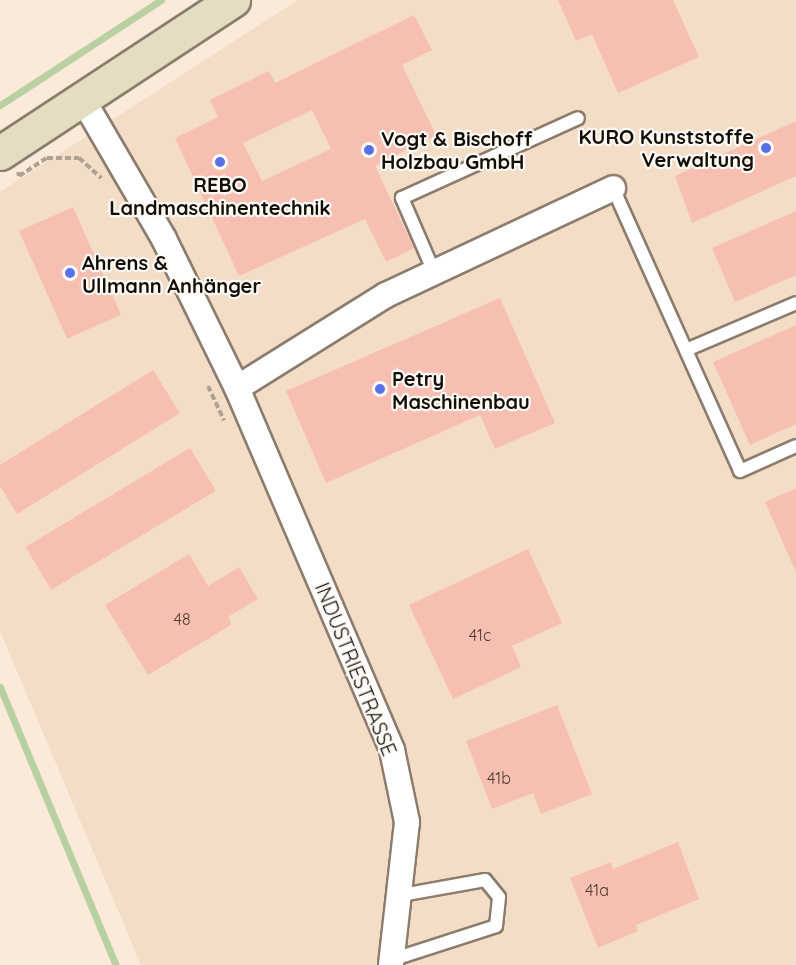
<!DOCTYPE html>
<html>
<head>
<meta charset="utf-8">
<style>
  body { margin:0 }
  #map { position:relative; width:796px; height:965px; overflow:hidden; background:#fbead9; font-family:Quicksand,sans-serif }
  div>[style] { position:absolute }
  .built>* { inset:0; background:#f4ddc7 }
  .stream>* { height:7px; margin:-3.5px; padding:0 3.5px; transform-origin:3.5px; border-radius:3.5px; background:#b9d0a2 }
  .building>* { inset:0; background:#f6bfb1; transform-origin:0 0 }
  .path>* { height:4px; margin-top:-2px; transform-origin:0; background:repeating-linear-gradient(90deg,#afa194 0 6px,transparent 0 9px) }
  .roads { filter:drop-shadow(2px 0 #8b7c6d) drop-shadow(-2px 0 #8b7c6d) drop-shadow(0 2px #8b7c6d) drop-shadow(0 -2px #8b7c6d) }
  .service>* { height:12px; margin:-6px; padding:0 6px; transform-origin:6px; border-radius:6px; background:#fff }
  .minor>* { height:24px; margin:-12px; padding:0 12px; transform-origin:12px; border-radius:12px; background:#fff }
  .secondary>* { height:33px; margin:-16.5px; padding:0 16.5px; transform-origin:16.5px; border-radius:16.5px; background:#e3dec1 }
  .dots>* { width:16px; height:16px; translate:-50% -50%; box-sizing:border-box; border:3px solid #fdfaf6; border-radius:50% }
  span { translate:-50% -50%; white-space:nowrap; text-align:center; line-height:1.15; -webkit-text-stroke:4.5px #fdfaf6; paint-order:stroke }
  .number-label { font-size:16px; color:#4c3a32 }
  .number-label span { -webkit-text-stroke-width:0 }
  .poi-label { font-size:20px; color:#130d08; font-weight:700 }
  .right { translate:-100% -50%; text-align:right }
  .left { translate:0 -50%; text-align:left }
  .street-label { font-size:20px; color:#130d08 }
</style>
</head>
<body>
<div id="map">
  <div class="built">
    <div style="clip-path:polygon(298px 0,796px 0,796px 965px,141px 965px,0 631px,0 192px)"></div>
  </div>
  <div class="stream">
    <div style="left:0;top:105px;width:192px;rotate:-33.1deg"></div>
    <div style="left:0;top:687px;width:301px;rotate:67.4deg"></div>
  </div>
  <div class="building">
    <div style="clip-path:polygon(558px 0,673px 0,699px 57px,618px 93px,592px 34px,576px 41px)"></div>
    <div style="clip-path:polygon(evenodd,414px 15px,432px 50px,402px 65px,436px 135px,375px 166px,414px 248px,386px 262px,365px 219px,239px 276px,175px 138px,218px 117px,210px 100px,269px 71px,275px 83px,414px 15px,312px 110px,331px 149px,262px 181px,243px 143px,312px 110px)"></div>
    <div style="clip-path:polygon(796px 121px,796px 176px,692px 223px,675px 176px)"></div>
    <div style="left:73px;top:207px;width:118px;height:59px;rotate:66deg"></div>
    <div style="clip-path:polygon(796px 211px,796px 275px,735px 302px,712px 248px)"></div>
    <div style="clip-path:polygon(500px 298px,555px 423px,495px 449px,480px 415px,326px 483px,286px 391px)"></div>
    <div style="clip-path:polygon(796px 325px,796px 424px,750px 445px,713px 362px)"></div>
    <div style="clip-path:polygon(153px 370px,180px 413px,17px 514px,0 486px,0 465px)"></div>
    <div style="left:190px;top:448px;width:50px;height:192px;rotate:59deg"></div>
    <div style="clip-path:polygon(796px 488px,796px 572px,765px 502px)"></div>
    <div style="clip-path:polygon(528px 549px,562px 623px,512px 646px,521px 667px,453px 699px,409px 605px)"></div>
    <div style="clip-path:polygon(189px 554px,208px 586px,239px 567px,258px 599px,229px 616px,231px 625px,148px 675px,105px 605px)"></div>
    <div style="clip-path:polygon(557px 705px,592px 794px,541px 814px,533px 793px,492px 809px,466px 741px)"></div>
    <div style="clip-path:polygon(678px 842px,699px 899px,636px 925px,638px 931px,598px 948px,570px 878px,611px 862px,613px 869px)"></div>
  </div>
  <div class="path">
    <div style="left:18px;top:172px;width:4px;rotate:76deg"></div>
    <div style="left:19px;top:176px;width:33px;rotate:-33deg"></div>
    <div style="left:47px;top:158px;width:32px"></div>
    <div style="left:79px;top:158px;width:30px;rotate:42deg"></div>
    <div style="left:208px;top:386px;width:38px;rotate:65deg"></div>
  </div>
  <div class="roads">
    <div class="service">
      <div style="left:613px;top:188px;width:310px;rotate:65.8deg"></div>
      <div style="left:740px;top:471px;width:61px;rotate:-24.1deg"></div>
      <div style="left:434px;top:272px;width:81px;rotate:-113.4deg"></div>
      <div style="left:402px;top:198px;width:193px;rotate:-24.4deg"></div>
      <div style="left:686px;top:350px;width:120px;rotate:-23.1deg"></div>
      <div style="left:391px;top:960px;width:110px;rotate:-17.9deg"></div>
      <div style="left:496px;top:926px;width:29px;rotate:-84deg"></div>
      <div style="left:499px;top:897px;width:22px;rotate:-129deg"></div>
      <div style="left:485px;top:880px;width:84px;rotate:169.8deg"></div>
    </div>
    <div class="minor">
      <div style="left:82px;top:98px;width:163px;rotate:59.8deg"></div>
      <div style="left:164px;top:239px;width:166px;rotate:63.9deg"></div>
      <div style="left:237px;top:388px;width:394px;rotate:66.8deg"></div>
      <div style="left:392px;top:750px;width:74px;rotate:78.2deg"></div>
      <div style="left:407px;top:822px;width:144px;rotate:96.4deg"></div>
      <div style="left:237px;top:388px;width:176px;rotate:-32deg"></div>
      <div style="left:386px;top:295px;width:251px;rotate:-25.2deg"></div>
    </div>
    <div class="secondary">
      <div style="left:0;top:153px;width:279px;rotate:-33.3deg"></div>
    </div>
  </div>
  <div class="dots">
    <div style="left:766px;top:148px;background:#5772e8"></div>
    <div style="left:369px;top:150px;background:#5772e8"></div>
    <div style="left:220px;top:162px;background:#5772e8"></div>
    <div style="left:70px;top:273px;background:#5772e8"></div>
    <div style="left:380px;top:389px;background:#5772e8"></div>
  </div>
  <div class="number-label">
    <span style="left:182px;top:619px">48</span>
    <span style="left:480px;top:635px">41c</span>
    <span style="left:499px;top:778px">41b</span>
    <span style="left:597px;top:890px">41a</span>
  </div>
  <div class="poi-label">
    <span class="right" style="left:754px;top:148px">KURO Kunststoffe<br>Verwaltung</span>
    <span class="left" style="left:381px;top:150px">Vogt &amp; Bischoff<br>Holzbau GmbH</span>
    <span style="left:220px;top:196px">REBO<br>Landmaschinentechnik</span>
    <span class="left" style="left:82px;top:274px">Ahrens &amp;<br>Ullmann Anhänger</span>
    <span class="left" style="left:392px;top:390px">Petry<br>Maschinenbau</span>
  </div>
  <div class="street-label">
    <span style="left:356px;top:669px;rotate:68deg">INDUSTRIESTRASSE</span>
  </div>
</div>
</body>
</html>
